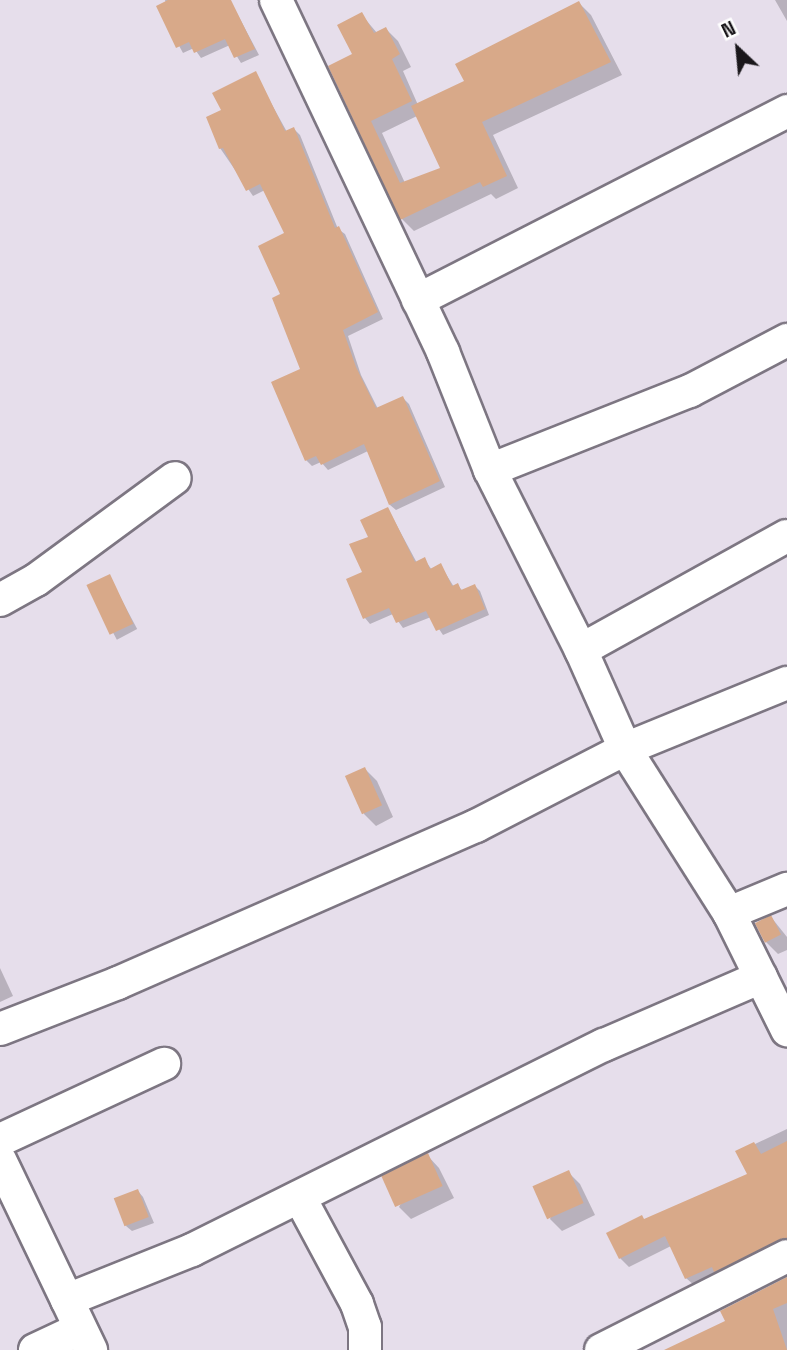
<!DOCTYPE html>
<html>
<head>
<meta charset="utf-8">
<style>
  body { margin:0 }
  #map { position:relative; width:787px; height:1350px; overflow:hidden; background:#e6deeb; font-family:"Space Grotesk",sans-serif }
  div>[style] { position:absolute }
  .shadow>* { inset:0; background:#0003; transform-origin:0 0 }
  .building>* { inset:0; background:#d8a989; transform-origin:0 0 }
  .roads { filter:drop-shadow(2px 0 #7d7682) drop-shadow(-2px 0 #7d7682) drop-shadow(0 2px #7d7682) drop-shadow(0 -2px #7d7682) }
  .minor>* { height:32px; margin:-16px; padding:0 16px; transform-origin:16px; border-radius:16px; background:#fff }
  span { translate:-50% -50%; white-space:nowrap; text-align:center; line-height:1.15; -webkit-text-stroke:6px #fff; paint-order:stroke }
  .north { position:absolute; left:703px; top:14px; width:70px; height:70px; -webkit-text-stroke:5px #fff; paint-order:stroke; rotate:334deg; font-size:19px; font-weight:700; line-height:28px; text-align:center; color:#1a171b }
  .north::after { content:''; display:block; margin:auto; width:24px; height:32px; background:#1a171b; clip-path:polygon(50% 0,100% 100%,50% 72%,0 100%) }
</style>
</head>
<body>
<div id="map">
  <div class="shadow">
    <div style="clip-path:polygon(165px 0,231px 2px,259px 55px,241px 63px,230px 45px,201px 58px,194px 48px,183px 53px,158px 7px,166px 3px)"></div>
    <div style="clip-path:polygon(775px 0,787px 0,787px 22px,787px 21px)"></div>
    <div style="clip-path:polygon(evenodd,579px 3px,591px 15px,622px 75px,493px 135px,518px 188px,496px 199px,491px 194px,414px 231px,402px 219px,330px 67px,355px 55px,361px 14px,377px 33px,386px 29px,398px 41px,411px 67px,403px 71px,418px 105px,466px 82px,579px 3px,417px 116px,442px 169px,405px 183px,382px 133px,417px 116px)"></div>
    <div style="clip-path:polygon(255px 74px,287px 132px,294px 129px,300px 135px,338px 229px,345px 234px,383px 319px,348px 336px,361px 375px,378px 409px,403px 398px,409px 404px,445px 487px,396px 510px,390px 505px,368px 451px,328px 470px,321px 462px,312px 466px,306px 460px,302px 370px,282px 295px,287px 234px,265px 190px,253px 196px,220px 148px,223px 111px)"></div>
    <div style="clip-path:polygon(388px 509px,417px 563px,424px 559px,432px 570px,441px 566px,454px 587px,457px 585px,463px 591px,475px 586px,480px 591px,489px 615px,443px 635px,431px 617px,403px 628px,393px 614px,370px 624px,365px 618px,364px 573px,370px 538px)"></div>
    <div style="left:109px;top:576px;width:60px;height:23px;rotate:62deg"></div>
    <div style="clip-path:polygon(365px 769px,377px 781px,393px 817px,376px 826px,364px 814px)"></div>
    <div style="clip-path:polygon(771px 917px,787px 937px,787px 950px,778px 954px,766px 942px)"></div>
    <div style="clip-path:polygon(0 968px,13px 996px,0 1002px)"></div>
    <div style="clip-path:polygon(787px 1129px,787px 1249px,696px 1287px,686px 1278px,671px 1246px,629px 1267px,620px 1258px,645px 1221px,749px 1174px,738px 1152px)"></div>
    <div style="clip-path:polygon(427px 1155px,439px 1168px,454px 1198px,411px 1219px,399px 1207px)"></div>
    <div style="clip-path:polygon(568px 1172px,580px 1184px,595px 1215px,562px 1231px,550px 1219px)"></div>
    <div style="clip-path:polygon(138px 1191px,143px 1197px,154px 1223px,132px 1231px,126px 1226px)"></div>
    <div style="clip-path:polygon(787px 1279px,787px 1350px,670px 1350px,727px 1322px)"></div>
  </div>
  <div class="building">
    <div style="clip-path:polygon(168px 0,231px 0,255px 49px,234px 58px,225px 39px,194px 53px,189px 42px,176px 48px,156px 6px)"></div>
    <div style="clip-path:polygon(579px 1px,611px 62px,482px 122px,507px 176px,483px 187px,480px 182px,400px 220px,328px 66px,352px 54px,337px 25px,362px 12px,374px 33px,386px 27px,400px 54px,392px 59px,412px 101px,371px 121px,400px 183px,440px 168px,411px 106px,464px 81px,455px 64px)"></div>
    <div style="clip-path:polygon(256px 71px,285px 131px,294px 127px,335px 228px,339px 226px,378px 312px,343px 330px,356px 367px,376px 408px,403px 396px,440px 481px,389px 505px,364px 444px,321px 465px,316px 456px,305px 461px,271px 382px,300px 369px,272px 298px,280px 294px,258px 246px,284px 233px,260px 184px,246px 191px,223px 148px,219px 149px,206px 117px,221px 110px,212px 93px)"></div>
    <div style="clip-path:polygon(388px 507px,415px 562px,425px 557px,430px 569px,441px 563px,452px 586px,458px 583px,461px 590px,475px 584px,485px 609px,436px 631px,426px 611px,396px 623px,389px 608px,363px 619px,346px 579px,362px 572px,349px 544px,368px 537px,360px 520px)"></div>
    <div style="left:110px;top:574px;width:55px;height:26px;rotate:65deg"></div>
    <div style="left:365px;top:767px;width:42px;height:22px;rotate:66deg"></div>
    <div style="left:771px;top:915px;width:22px;height:18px;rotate:63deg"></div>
    <div style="clip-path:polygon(787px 1141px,787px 1238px,714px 1272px,712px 1267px,685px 1279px,665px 1236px,619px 1259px,606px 1233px,642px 1215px,644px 1219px,747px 1174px,735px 1151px,754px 1142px,761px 1154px)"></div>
    <div style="left:428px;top:1153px;width:36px;height:52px;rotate:66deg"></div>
    <div style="left:569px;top:1170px;width:36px;height:40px;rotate:66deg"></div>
    <div style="left:138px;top:1189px;width:30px;height:26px;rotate:69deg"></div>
    <div style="clip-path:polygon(787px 1277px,787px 1303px,773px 1309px,787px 1350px,664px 1350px,725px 1321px,720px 1311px)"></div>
  </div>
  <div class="roads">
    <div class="minor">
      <div style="left:276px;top:0;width:390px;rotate:64.6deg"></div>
      <div style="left:443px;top:352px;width:127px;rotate:68.3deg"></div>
      <div style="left:490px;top:470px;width:202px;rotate:63.2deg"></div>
      <div style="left:581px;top:650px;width:108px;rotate:66deg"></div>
      <div style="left:625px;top:749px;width:194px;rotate:57.6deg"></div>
      <div style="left:729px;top:913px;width:131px;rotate:63.6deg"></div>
      <div style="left:418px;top:300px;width:415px;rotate:-27.1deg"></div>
      <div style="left:490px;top:470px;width:215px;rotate:-21.6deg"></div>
      <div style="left:690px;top:391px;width:110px;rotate:-27.7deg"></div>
      <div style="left:0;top:600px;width:41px;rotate:-29.1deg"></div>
      <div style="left:36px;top:580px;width:172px;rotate:-36.3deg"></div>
      <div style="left:581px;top:650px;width:235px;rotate:-29deg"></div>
      <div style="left:729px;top:913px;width:63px;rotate:-22.5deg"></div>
      <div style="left:0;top:1029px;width:127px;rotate:-21.3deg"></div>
      <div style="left:118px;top:983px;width:391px;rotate:-23.7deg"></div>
      <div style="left:476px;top:826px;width:168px;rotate:-27.3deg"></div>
      <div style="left:625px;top:749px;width:175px;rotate:-22.2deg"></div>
      <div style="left:0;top:1140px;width:181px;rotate:-24.9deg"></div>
      <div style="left:0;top:1160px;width:211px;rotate:64.4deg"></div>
      <div style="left:300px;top:1198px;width:120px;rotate:61.7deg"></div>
      <div style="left:357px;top:1304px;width:24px;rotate:71deg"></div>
      <div style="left:365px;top:1327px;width:23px;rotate:90deg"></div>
      <div style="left:67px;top:1300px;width:135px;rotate:-21.8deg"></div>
      <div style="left:192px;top:1250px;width:460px;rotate:-26.5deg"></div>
      <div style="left:604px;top:1045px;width:171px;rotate:-23.4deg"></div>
      <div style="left:35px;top:1350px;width:50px;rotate:-25deg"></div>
      <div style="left:601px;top:1350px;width:208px;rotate:-26.8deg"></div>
    </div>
  </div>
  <div class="north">N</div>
</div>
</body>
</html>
